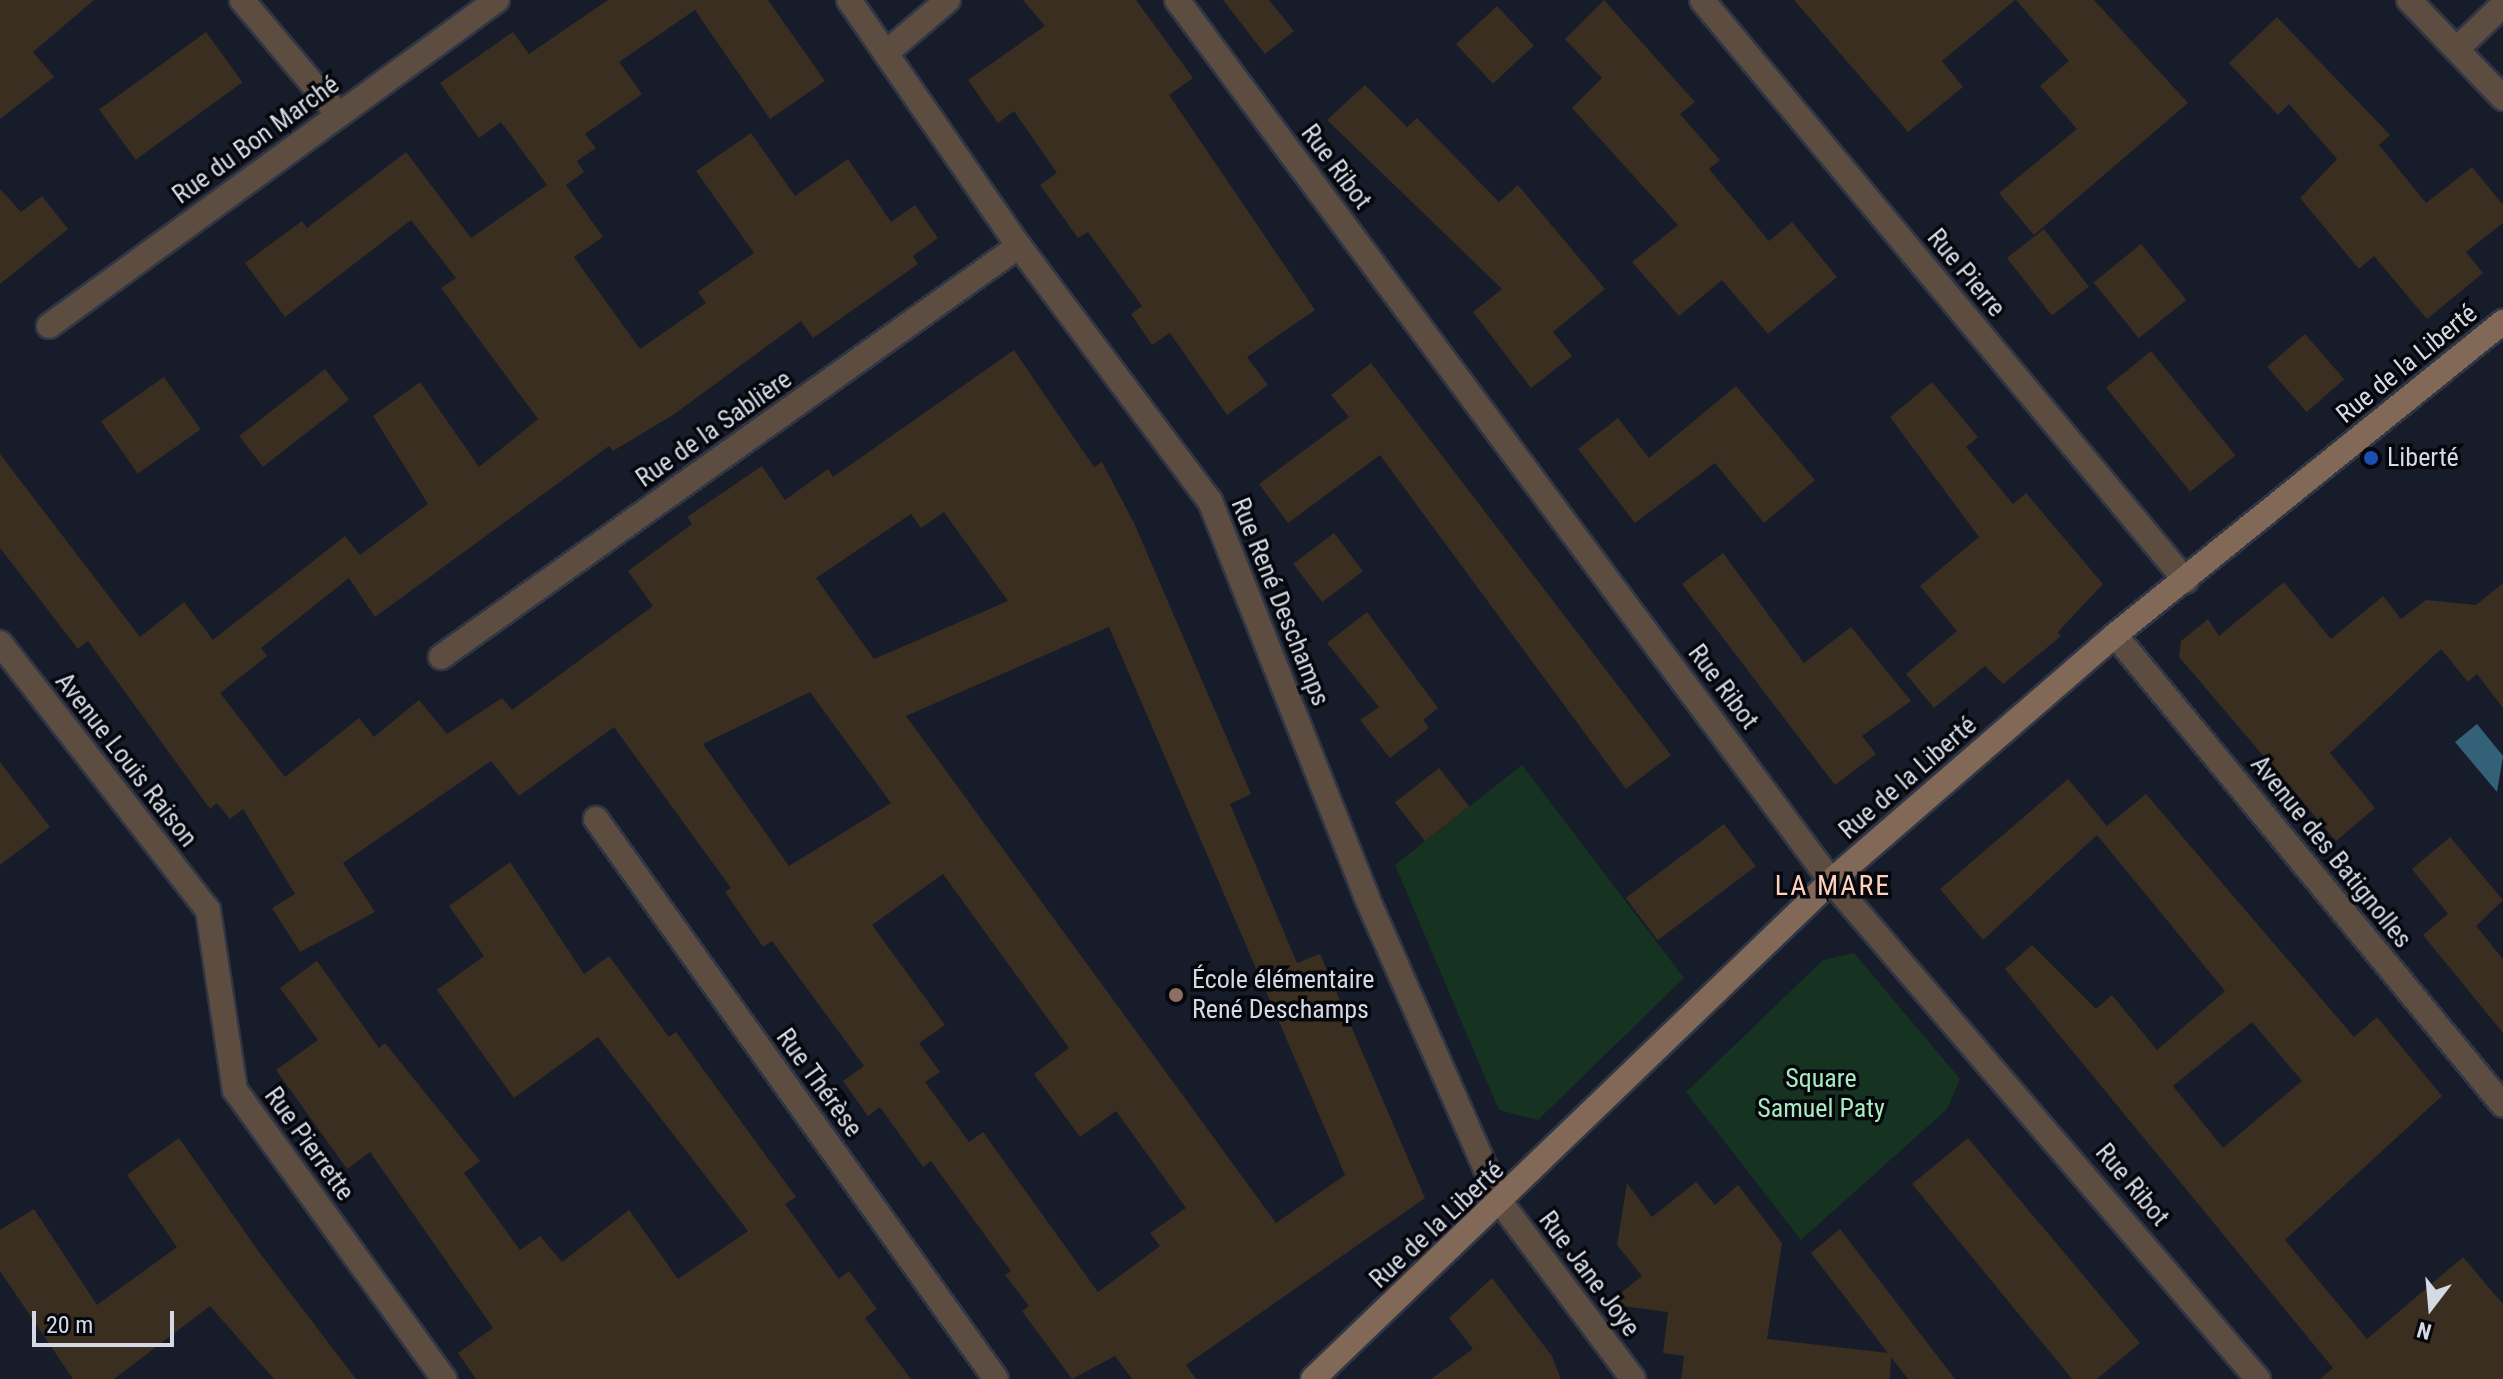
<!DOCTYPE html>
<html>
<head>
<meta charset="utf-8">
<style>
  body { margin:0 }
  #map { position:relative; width:2503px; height:1379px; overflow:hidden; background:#171c2b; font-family:"Roboto Condensed",sans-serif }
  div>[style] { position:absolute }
  .green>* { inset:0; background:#163321 }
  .water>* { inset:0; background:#326178 }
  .building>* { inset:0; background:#392e1f; transform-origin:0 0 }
  .roads { filter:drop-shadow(2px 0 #313645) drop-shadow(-2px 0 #313645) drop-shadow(0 2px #313645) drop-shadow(0 -2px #313645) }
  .street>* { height:24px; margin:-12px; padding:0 12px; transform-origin:12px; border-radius:12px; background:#5d4d41 }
  .secondary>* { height:24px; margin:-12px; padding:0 12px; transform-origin:12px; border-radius:12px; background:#826856 }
  .dots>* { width:22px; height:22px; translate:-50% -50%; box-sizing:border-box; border:4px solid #05070d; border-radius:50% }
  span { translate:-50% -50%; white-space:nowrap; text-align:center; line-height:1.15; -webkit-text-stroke:7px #05070d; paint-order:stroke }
  .street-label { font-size:26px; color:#d4d9e3 }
  .poi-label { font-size:26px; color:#d4d9e3 }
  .left { translate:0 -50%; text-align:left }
  .park-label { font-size:26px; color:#a7ebbe }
  .neighbourhood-label { font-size:28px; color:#ffd0bb; letter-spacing:2px }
  .north { position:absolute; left:2391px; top:1267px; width:80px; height:80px; -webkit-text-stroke:6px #05070d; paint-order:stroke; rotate:196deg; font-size:22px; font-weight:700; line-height:32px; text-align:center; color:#d4d9e3 }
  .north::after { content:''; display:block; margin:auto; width:28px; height:36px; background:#d4d9e3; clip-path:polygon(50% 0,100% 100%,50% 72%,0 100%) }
  .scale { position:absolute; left:32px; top:1311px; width:142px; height:36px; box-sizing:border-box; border:4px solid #d4d9e3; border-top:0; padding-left:10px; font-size:24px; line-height:28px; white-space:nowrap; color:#d4d9e3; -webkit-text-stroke:6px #05070d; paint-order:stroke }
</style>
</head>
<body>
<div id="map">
  <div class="green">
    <div style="clip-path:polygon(1522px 765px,1684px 978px,1538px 1120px,1499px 1110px,1395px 865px)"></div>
    <div style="clip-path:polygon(1854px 953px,1960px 1079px,1947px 1109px,1801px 1240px,1686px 1092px,1823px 960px)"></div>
  </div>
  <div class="water">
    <div style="clip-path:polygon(2477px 724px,2503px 756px,2497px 792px,2455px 742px)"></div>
  </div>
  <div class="building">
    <div style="clip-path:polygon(0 0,94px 0,33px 52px,54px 77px,0 119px)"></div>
    <div style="clip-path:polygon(evenodd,608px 0,768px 0,825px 81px,770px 119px,695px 10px,619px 62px,642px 94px,585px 134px,596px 148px,577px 161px,584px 172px,566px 185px,603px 237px,574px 257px,640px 349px,706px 303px,698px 292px,754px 253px,696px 171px,751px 133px,795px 196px,848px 159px,891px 222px,915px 205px,938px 238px,913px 256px,918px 264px,813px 338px,801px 321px,673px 415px,613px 451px,609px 446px,375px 617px,349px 578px,261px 648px,267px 656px,220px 693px,285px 777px,359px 718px,374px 737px,419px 700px,447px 734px,502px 698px,512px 710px,653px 606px,628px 571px,692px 524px,687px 517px,762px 466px,785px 500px,828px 469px,833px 477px,1014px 350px,1094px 467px,1102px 462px,1134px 523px,1251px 794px,1230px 804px,1297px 963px,1320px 954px,1425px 1198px,1186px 1365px,1196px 1379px,1132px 1379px,1115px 1356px,1072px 1379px,1022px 1311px,1029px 1306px,1005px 1275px,1011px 1271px,931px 1161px,923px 1167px,880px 1107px,868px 1116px,843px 1081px,864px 1066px,772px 941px,763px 947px,725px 892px,731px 888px,614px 727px,519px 796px,491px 761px,343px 863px,375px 912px,300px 952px,272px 908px,295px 894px,243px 809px,230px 819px,217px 803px,210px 809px,88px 641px,78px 649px,0 548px,0 454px,140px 637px,184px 602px,213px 640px,345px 536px,360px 555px,428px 504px,373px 416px,420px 382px,479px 467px,538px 419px,441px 288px,456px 278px,411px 220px,285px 317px,245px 263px,302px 221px,307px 228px,406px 152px,471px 238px,547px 185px,501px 122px,479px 138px,440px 83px,513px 32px,529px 54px,608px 0,944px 512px,1008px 601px,874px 659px,816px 578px,911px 514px,921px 528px,944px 512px,608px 0,1109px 627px,1345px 1175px,1276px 1223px,906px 716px,1109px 627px,608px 0,810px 692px,891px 803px,789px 866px,703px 744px,810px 692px,608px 0,943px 874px,1069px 1048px,1034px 1074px,1080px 1137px,1116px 1111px,1186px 1208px,1150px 1233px,1160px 1246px,1098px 1292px,983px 1132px,969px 1142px,925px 1082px,940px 1072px,919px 1043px,945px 1025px,872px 925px,943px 874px)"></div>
    <div style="clip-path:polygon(1023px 0,1136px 0,1193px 78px,1169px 95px,1315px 310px,1247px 357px,1268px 385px,1227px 415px,1170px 333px,1152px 345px,1131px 314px,1142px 306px,1088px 232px,1078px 238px,1040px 185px,1057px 173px,1014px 111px,998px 123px,968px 80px,1045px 26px)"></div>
    <div style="clip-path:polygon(1223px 0,1269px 0,1294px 31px,1265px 54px)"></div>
    <div style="clip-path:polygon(1604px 0,1695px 102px,1680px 114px,1720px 160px,1709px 169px,1769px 241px,1792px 222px,1837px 277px,1768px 334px,1722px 280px,1679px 316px,1632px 262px,1678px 225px,1572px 108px,1602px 78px,1565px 39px)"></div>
    <div style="clip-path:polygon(1794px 0,2015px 0,1942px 61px,1963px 87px,1908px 132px)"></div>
    <div style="clip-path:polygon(2016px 0,2094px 0,2188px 103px,2034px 235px,1999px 193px,2077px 129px,2040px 86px,2069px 61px)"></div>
    <div style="left:1497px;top:6px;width:54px;height:56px;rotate:47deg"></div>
    <div style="clip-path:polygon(2277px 17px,2390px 135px,2379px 145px,2426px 203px,2472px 167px,2503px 205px,2503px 223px,2466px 252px,2483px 273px,2427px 319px,2374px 256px,2359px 269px,2300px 198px,2337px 159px,2289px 104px,2278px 115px,2229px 63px)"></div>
    <div style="left:206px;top:32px;width:62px;height:132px;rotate:54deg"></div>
    <div style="clip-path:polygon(1365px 85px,1407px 127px,1417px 118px,1499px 202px,1518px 185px,1605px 289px,1553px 332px,1572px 356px,1531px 388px,1473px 312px,1502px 289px,1327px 120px)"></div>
    <div style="clip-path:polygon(0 189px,21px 212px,42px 196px,68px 229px,0 284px)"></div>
    <div style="left:2044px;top:229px;width:73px;height:47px;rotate:52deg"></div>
    <div style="left:2141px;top:244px;width:72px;height:61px;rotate:51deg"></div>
    <div style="left:2305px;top:334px;width:60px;height:50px;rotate:49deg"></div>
    <div style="left:2151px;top:351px;width:134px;height:58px;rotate:51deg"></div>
    <div style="clip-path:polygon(1371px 363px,1671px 755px,1626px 789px,1380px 455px,1288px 523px,1259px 484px,1349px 417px,1331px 395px)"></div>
    <div style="left:325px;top:369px;width:39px;height:109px;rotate:52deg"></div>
    <div style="left:164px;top:377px;width:64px;height:77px;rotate:55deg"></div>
    <div style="clip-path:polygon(1932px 382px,1978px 437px,1966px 447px,2013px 504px,2026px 493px,2103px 584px,2058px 632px,2061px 636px,2003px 684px,1985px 666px,1934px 708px,1906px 674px,1957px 631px,1920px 586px,1979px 537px,1890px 417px)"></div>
    <div style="clip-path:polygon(1736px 386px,1815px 480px,1764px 523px,1715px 463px,1635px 523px,1578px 449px,1618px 418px,1649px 458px)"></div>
    <div style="left:1334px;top:533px;width:48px;height:51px;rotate:53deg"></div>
    <div style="clip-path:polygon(1723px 553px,1804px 663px,1851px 627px,1911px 701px,1862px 736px,1876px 754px,1835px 785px,1682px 584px)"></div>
    <div style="clip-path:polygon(2284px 582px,2331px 639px,2383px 596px,2401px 619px,2426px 600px,2476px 605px,2503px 583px,2503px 708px,2477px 674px,2468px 682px,2441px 649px,2330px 753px,2375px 808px,2336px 841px,2179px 657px,2181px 641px,2208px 619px,2219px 636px)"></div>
    <div style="clip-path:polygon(1367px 612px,1438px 708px,1423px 720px,1429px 728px,1390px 758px,1360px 720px,1379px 707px,1327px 643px)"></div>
    <div style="clip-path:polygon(0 762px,50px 827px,0 865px)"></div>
    <div style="left:1439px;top:768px;width:49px;height:56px;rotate:52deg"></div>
    <div style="clip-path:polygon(evenodd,2068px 779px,2107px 826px,2146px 794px,2354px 1037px,2377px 1017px,2442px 1096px,2285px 1240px,2367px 1339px,2463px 1257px,2503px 1304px,2503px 1379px,2320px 1379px,2333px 1368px,2005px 969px,2032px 945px,2096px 1009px,2112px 995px,2157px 1050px,2225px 991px,2097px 835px,1983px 940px,1940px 889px,2068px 779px,2252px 1022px,2302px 1081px,2223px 1148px,2173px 1086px,2252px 1022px)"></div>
    <div style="left:1724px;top:824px;width:53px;height:123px;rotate:53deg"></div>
    <div style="clip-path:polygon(2450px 837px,2503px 900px,2476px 926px,2503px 959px,2503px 1033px,2423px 935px,2448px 914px,2412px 869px)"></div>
    <div style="clip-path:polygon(510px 862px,584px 974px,609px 956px,669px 1037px,676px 1032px,796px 1197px,785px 1204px,839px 1279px,849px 1271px,877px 1309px,865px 1318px,911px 1379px,476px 1379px,458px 1353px,493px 1328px,370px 1152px,347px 1169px,276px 1070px,318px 1040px,280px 988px,317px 961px,379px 1048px,385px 1043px,480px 1161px,464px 1173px,520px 1250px,540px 1236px,562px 1262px,629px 1210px,678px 1279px,748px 1231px,598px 1037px,514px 1098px,437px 990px,484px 956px,449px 906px)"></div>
    <div style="clip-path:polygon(179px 1138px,259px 1252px,356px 1379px,274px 1379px,210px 1306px,114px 1379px,73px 1379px,0 1271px,0 1230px,34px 1209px,97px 1305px,177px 1247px,127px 1175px)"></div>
    <div style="clip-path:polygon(1968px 1138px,2140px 1343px,2097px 1379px,2072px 1379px,1912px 1184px)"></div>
    <div style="clip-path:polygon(1696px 1182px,1715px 1205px,1738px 1185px,1782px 1243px,1767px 1339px,1888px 1353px,1811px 1253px,1840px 1229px,1955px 1379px,1908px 1379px,1891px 1357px,1890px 1379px,1681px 1379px,1684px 1356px,1663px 1353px,1668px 1312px,1607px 1304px,1642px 1276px,1617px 1245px,1627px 1183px,1652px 1217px)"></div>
    <div style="clip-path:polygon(1492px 1278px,1552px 1356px,1561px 1379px,1431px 1379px,1473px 1349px,1449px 1318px)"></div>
  </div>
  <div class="roads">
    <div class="street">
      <div style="left:242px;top:0;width:149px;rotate:49.9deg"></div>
      <div style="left:849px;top:0;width:299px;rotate:55.4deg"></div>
      <div style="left:1019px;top:246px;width:319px;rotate:53.2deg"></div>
      <div style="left:1210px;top:501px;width:425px;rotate:68.4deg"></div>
      <div style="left:1366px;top:896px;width:335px;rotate:66.3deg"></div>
      <div style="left:1501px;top:1203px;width:220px;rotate:53.1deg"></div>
      <div style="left:1177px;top:0;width:1097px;rotate:53.41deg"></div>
      <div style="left:1831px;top:881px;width:656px;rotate:49.39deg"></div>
      <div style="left:1702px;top:0;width:756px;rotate:50.2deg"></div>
      <div style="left:2409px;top:0;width:136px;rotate:46.2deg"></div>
      <div style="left:2458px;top:48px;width:62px;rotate:-43.7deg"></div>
      <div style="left:887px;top:52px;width:80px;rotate:-40.4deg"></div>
      <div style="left:49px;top:326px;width:554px;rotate:-36.04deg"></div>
      <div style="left:2115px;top:635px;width:609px;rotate:50.46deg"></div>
      <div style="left:0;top:643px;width:338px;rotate:52.1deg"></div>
      <div style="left:208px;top:910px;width:182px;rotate:81.5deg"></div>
      <div style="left:235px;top:1090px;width:357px;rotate:54.1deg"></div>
      <div style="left:441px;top:657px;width:709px;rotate:-35.42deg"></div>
      <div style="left:596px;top:819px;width:688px;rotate:54.46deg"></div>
    </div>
    <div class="secondary">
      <div style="left:1313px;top:1379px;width:719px;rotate:-43.87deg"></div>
      <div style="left:1831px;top:881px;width:376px;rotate:-40.9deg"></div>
      <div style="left:2115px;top:635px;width:499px;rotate:-38.9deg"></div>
    </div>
  </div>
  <div class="dots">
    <div style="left:2371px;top:458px;background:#1a4fb4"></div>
    <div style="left:1176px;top:995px;background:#8d6e63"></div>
  </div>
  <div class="street-label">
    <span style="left:256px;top:140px;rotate:-36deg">Rue du Bon Marché</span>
    <span style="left:1336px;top:167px;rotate:53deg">Rue Ribot</span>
    <span style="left:1966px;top:273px;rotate:50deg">Rue Pierre</span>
    <span style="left:2407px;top:364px;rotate:-39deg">Rue de la Liberté</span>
    <span style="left:714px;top:429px;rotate:-35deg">Rue de la Sablière</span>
    <span style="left:1280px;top:602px;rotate:68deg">Rue René Deschamps</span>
    <span style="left:1723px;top:687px;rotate:53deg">Rue Ribot</span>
    <span style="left:126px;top:760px;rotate:52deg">Avenue Louis Raison</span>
    <span style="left:1908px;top:778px;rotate:-41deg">Rue de la Liberté</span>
    <span style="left:2331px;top:852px;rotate:51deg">Avenue des Batignolles</span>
    <span style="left:819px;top:1083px;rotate:54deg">Rue Thérèse</span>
    <span style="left:309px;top:1144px;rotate:54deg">Rue Pierrette</span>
    <span style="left:2132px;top:1185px;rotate:50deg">Rue Ribot</span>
    <span style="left:1437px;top:1225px;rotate:-43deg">Rue de la Liberté</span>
    <span style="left:1589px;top:1274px;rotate:53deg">Rue Jane Joye</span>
  </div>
  <div class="poi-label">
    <span class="left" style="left:2387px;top:458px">Liberté</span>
    <span class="left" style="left:1192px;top:995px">École élémentaire<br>René Deschamps</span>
  </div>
  <div class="park-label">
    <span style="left:1821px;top:1094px">Square<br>Samuel Paty</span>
  </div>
  <div class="neighbourhood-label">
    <span style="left:1833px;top:886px">LA MARE</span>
  </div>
  <div class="north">N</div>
  <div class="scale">20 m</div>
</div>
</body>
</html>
